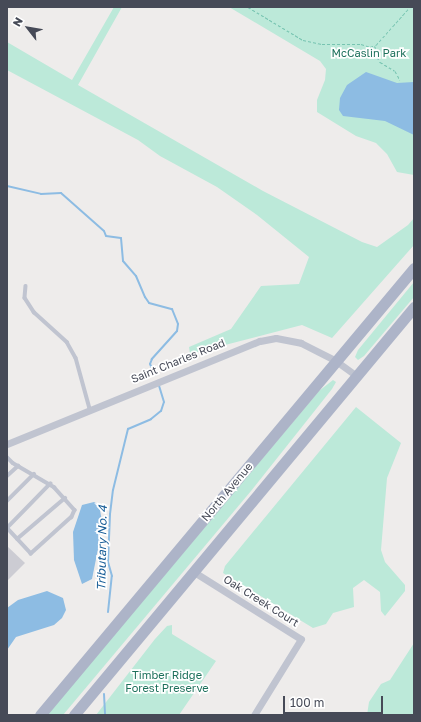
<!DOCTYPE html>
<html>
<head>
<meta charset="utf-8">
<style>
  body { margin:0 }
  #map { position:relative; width:421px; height:722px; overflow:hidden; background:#eeeceb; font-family:"Golos Text",sans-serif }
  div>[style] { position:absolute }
  .green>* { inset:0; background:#bce9d9 }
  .water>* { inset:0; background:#8dbce3 }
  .stream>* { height:2px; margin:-1px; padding:0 1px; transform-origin:1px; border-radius:1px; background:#8dbce3 }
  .building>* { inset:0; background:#ccccd3 }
  .path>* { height:1px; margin-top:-0.5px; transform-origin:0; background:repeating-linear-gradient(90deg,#77c4b1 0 3px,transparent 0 5px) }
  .service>* { height:3.5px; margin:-1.75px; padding:0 1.75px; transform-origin:1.75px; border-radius:1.75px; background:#c0c4d0 }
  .minor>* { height:7px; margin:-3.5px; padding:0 3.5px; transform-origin:3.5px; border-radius:3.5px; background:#c0c4d0 }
  .primary>* { height:11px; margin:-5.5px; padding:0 5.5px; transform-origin:5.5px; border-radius:5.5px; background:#adb4c8 }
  span { translate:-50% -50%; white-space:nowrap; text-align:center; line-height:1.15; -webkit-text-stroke:3.5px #fff; paint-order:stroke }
  .park-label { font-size:11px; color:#1e715c }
  .street-label { font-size:11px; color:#464a57 }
  .water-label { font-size:12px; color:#185d97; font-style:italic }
  .frame { position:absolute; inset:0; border:8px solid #464a57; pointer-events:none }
  .north { position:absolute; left:8px; top:8px; width:40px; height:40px; -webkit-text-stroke:3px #fff; paint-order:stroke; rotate:301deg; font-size:11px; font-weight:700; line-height:16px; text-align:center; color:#464a57 }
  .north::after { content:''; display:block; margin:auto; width:14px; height:18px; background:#464a57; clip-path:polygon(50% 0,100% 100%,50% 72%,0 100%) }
  .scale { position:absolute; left:283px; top:696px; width:100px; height:18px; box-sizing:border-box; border:2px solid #464a57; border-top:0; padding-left:5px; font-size:12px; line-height:14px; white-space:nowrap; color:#464a57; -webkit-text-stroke:3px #fff; paint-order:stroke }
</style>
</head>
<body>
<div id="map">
  <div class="green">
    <div style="clip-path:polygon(114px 7px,122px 7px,78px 85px,263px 191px,362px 242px,377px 247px,408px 225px,414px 218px,414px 245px,332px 338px,302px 325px,190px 354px,189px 347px,231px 329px,261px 286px,299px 284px,309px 257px,257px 215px,217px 187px,160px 156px,138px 140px,7px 70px,7px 42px,72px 80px)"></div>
    <div style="clip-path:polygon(229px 7px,414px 7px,414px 175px,397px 172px,387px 154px,376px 143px,356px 136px,317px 112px,317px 100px,325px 80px,326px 69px,320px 61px)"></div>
    <div style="clip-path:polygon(414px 282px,414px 297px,364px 356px,358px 360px,355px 357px,358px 350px)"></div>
    <div style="clip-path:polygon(333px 380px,336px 382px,332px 389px,251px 491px,63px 715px,47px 715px,319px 391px)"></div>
    <div style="clip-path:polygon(356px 407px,401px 443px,387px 478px,381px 550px,385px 562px,405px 585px,405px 591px,385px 616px,381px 611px,380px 592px,364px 580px,353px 588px,354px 607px,333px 613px,326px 624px,313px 628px,223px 573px,225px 566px)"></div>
    <div style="clip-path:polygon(172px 625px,172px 634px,216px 661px,179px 715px,96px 715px,155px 639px,167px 626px)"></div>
    <div style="clip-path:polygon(414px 643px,414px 715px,367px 715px,369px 702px,381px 684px,390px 680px)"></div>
  </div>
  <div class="water">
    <div style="clip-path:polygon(366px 72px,397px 83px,414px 82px,414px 135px,385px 121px,343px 116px,339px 110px,340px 98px,347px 85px)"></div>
    <div style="clip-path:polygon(94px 502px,99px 505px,102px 521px,99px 544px,92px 579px,82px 584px,74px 560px,73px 532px,82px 505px)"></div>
    <div style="clip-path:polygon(47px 591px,63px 598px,66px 610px,62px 618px,54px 625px,16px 637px,7px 650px,7px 608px,18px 600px)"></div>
  </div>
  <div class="stream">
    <div style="left:7px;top:186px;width:35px;rotate:13deg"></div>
    <div style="left:41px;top:194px;width:20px;rotate:-3deg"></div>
    <div style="left:61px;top:193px;width:57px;rotate:41.5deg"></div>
    <div style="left:104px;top:231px;width:5px;rotate:68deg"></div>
    <div style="left:106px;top:236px;width:15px;rotate:8deg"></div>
    <div style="left:121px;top:238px;width:23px;rotate:85deg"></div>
    <div style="left:123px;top:261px;width:20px;rotate:49deg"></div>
    <div style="left:136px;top:276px;width:23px;rotate:67deg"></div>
    <div style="left:145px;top:297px;width:7px;rotate:56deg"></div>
    <div style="left:149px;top:303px;width:24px;rotate:15deg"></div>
    <div style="left:172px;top:309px;width:16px;rotate:68deg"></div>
    <div style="left:178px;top:324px;width:7px;rotate:98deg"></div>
    <div style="left:177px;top:331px;width:38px;rotate:132deg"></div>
    <div style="left:152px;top:359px;width:5px;rotate:112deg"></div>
    <div style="left:150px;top:364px;width:12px;rotate:66deg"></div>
    <div style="left:108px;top:612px;width:36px;rotate:-84deg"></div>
    <div style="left:112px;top:576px;width:15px;rotate:-106deg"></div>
    <div style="left:108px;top:562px;width:48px;rotate:-87.6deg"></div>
    <div style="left:110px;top:514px;width:24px;rotate:-83deg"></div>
    <div style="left:113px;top:490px;width:63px;rotate:-76.2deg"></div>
    <div style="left:128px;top:429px;width:25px;rotate:-23deg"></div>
    <div style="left:151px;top:419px;width:13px;rotate:-39deg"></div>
    <div style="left:161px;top:411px;width:9px;rotate:-72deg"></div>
    <div style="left:164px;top:402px;width:17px;rotate:-107deg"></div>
    <div style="left:104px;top:694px;width:21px;rotate:87deg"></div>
  </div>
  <div class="building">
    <div style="clip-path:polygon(7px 546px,25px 563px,7px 581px)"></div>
  </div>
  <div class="path">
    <div style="left:248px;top:7px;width:64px;rotate:31deg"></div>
    <div style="left:303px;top:40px;width:19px;rotate:12deg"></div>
    <div style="left:322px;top:44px;width:39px"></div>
    <div style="left:361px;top:44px;width:9px;rotate:18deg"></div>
    <div style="left:370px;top:47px;width:6px;rotate:-18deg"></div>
    <div style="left:376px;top:45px;width:51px;rotate:-48.2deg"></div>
    <div style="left:374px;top:46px;width:6px;rotate:45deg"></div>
    <div style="left:378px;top:50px;width:7px;rotate:98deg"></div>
    <div style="left:377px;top:57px;width:6px;rotate:59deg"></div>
    <div style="left:380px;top:62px;width:17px;rotate:31deg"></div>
    <div style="left:395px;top:71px;width:10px;rotate:61deg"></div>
  </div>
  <div class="service">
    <div style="left:26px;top:286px;width:12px;rotate:95deg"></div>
    <div style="left:25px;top:298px;width:17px;rotate:57deg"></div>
    <div style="left:34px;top:312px;width:45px;rotate:42.3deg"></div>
    <div style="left:67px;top:342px;width:18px;rotate:61deg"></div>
    <div style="left:76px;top:358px;width:53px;rotate:74.6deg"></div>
    <div style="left:7px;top:457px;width:8px;rotate:45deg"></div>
    <div style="left:13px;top:463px;width:48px;rotate:30.3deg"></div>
    <div style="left:54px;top:487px;width:31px;rotate:48deg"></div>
    <div style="left:75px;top:510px;width:8px;rotate:113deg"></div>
    <div style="left:72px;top:517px;width:55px;rotate:137.9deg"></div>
    <div style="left:31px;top:554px;width:35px;rotate:-133deg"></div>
    <div style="left:7px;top:476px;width:15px;rotate:-42deg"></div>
    <div style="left:7px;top:501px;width:38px;rotate:-45deg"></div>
    <div style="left:7px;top:528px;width:62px;rotate:-45.7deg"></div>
    <div style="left:17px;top:539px;width:63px;rotate:-40.5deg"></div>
  </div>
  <div class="minor">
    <div style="left:7px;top:444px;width:273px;rotate:-22.2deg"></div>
    <div style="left:260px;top:341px;width:16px;rotate:-11deg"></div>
    <div style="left:276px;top:338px;width:25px;rotate:11deg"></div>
    <div style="left:301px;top:343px;width:39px;rotate:27deg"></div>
    <div style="left:336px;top:361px;width:26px;rotate:36deg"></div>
    <div style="left:194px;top:572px;width:126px;rotate:32.1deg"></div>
    <div style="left:301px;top:639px;width:89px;rotate:121.7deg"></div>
  </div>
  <div class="primary">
    <div style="left:40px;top:715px;width:583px;rotate:-50.08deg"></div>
    <div style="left:74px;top:715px;width:531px;rotate:-50.19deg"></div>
  </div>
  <div class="park-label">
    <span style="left:369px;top:53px">McCaslin Park</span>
    <span style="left:167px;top:682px">Timber Ridge<br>Forest Preserve</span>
  </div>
  <div class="street-label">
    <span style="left:178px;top:361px;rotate:-22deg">Saint Charles Road</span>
    <span style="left:227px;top:492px;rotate:-50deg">North Avenue</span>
    <span style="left:261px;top:601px;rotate:32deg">Oak Creek Court</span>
  </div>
  <div class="water-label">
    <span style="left:102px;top:548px;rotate:-89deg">Tributary No. 4</span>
  </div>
  <div class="frame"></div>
  <div class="north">N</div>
  <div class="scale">100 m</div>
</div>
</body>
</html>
